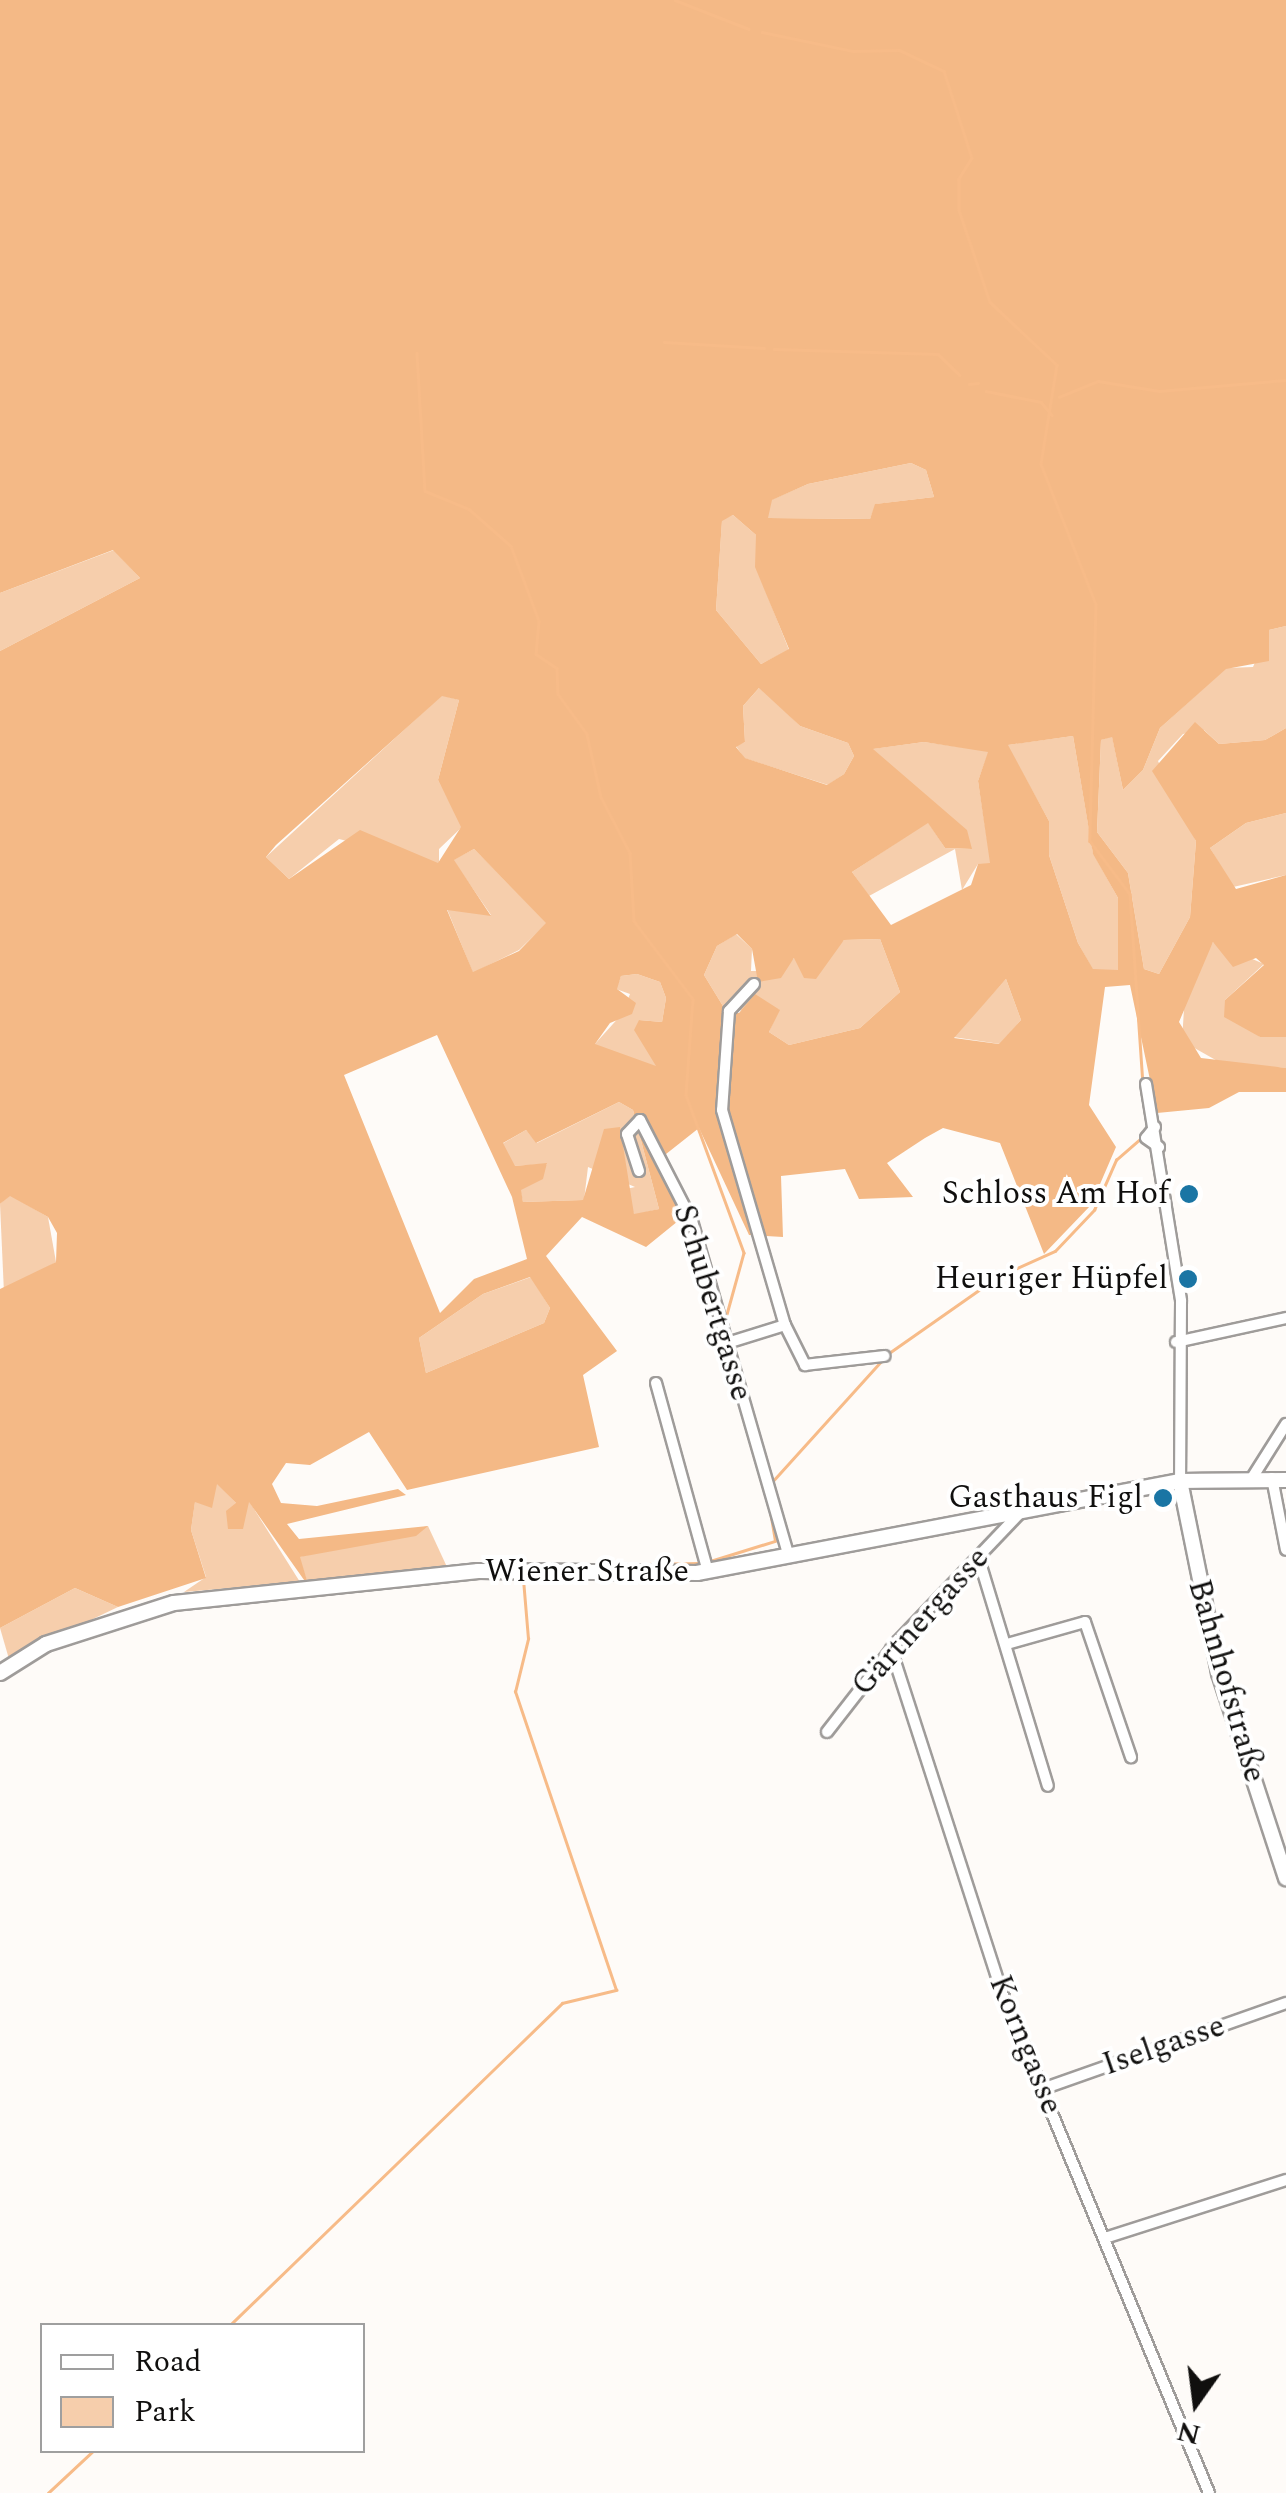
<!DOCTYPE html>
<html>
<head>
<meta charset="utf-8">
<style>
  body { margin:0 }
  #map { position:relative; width:1286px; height:2493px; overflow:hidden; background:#fefbf8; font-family:Spectral,serif }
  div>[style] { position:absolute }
  .green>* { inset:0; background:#f6ceac }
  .forest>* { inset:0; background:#f4b986 }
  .stream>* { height:2.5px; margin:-1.25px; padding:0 1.25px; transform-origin:1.25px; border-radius:1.25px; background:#f7bb88 }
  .roads { filter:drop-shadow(2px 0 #9f9c9a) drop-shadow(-2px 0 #9f9c9a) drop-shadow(0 2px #9f9c9a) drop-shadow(0 -2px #9f9c9a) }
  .street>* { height:10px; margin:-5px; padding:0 5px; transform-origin:5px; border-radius:5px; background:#fff }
  .secondary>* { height:14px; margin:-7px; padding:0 7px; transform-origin:7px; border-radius:7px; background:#fff }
  .dots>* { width:28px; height:28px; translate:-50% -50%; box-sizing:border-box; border:5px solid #fff; border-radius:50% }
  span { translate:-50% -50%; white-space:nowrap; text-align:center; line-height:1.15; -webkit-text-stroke:8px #fff; paint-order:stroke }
  .poi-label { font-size:32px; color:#100f0e }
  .right { translate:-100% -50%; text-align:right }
  .street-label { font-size:32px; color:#100f0e }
  .legend { position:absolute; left:40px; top:2323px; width:325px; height:130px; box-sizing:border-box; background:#fff; border:2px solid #9f9f9f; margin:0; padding:12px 18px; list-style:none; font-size:30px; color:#100f0e }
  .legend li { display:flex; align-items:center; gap:20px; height:50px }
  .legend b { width:50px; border:2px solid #9f9f9f }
  .north { position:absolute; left:1146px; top:2353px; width:100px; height:100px; -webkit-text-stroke:8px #fff; paint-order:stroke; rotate:194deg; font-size:28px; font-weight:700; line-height:40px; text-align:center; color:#100f0e }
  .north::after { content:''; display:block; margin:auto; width:35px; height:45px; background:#100f0e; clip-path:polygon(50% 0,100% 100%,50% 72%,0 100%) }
</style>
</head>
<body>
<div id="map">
  <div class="green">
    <div style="clip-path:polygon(911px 463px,926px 470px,934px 497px,876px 504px,870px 519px,767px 518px,771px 500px,808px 484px)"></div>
    <div style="clip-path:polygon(733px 515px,756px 535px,756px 567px,789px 650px,761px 664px,716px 610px,722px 520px)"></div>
    <div style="clip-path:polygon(114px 550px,140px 578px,0 651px,0 593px)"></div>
    <div style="clip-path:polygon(1286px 626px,1286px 728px,1265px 740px,1219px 744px,1204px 730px,1183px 734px,1158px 761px,1196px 841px,1190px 917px,1159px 974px,1144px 969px,1128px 873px,1097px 832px,1101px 740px,1112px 736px,1123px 790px,1143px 770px,1160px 728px,1226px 668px,1253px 667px,1269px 630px)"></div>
    <div style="clip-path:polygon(760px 687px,800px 726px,848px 743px,854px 756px,844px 774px,828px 785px,744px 758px,736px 746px,745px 742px,743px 706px)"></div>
    <div style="clip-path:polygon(442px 695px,459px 700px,438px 780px,462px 827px,439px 849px,439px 864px,339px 839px,289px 879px,266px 857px)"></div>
    <div style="clip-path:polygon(1073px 736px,1093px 853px,1118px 898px,1118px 970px,1093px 970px,1078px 943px,1049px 855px,1049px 821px,1007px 745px)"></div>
    <div style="clip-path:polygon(924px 742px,989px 751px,978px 781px,991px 864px,978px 864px,962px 890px,955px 849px,869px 896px,852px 872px,928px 822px,945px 848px,971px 849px,872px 749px)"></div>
    <div style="clip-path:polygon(1286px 813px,1286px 875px,1233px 887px,1210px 848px,1246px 823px)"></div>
    <div style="clip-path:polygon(474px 849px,547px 923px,519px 950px,473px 973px,447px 909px,491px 915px,453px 860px)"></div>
    <div style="clip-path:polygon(736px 934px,752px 949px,751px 971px,783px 971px,795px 957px,825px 958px,844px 940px,880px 939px,900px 992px,860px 1028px,789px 1045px,769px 1032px,779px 1009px,726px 1011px,704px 975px,717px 946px)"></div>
    <div style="clip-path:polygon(1213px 942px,1264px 964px,1225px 1000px,1260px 1037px,1286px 1037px,1286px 1068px,1221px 1063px,1182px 1041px,1185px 993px)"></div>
    <div style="clip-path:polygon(637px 974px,660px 982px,666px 998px,662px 1022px,639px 1020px,657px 1067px,594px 1045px,622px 1014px,630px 994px,616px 989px,621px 976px)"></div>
    <div style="clip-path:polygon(1006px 979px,1021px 1020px,1000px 1044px,953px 1037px)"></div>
    <div style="clip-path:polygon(619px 1102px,633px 1110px,659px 1209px,634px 1215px,626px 1189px,635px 1187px,588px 1167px,584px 1200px,523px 1202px,520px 1189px,547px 1164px,514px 1166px,502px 1144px,526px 1130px,537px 1143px)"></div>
    <div style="clip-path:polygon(10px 1195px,48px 1217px,56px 1262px,4px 1293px,0 1204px)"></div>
    <div style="clip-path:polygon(531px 1277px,550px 1308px,544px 1323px,426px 1373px,419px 1338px,483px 1294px)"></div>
    <div style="clip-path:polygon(217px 1483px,236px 1503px,249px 1501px,300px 1582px,184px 1592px,206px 1577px,191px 1530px,195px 1501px)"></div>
    <div style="clip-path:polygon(428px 1526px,447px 1567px,309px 1587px,299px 1557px)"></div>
    <div style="clip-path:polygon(75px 1588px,118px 1607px,9px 1659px,0 1628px)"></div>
  </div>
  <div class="forest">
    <div style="clip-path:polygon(evenodd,0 0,1286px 0,1286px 626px,1269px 630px,1269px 661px,1226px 669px,1160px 728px,1143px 770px,1123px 790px,1112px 737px,1101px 740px,1097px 832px,1128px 873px,1144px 969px,1159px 974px,1190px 917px,1196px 841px,1152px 771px,1195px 722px,1219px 744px,1265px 740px,1286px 728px,1286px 813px,1246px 823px,1210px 848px,1236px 889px,1286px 875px,1286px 1037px,1260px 1037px,1224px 1017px,1225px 1000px,1264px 965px,1256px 958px,1233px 967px,1213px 942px,1179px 1022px,1201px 1058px,1286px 1068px,1286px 1092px,1239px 1092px,1209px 1108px,1157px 1113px,1130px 985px,1105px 987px,1089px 1105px,1116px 1147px,1091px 1205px,1044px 1254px,1000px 1143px,943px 1128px,925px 1138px,887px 1163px,913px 1197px,859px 1199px,845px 1169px,781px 1176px,783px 1237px,749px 1235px,699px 1128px,661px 1158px,683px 1217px,646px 1247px,582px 1217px,546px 1256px,617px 1351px,583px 1375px,599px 1447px,407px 1490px,369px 1432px,310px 1465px,286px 1463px,272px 1484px,281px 1503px,317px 1506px,398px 1489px,406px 1495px,287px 1524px,299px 1539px,428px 1526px,416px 1536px,300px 1557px,309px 1587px,249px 1502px,243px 1529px,228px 1529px,226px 1511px,236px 1503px,217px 1484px,212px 1508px,195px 1502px,191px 1530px,206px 1578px,118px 1607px,75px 1588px,0 1628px,0 1289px,56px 1262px,57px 1233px,48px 1217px,10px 1196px,0 1204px,0 651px,140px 578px,113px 550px,0 593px,0 0,911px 463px,926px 470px,934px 497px,875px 504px,870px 519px,768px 518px,772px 500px,808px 484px,911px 463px,0 0,733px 515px,756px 535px,755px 567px,789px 649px,761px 664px,716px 610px,722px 521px,733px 515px,0 0,759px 688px,800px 726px,848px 743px,854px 756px,844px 774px,827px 785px,745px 758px,736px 747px,745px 742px,743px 706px,759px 688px,0 0,442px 696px,459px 700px,438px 780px,461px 827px,438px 863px,360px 830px,289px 879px,266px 857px,276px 845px,442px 696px,0 0,1073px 736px,1093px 854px,1118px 898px,1118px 970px,1093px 969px,1078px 943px,1049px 855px,1049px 821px,1008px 745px,1073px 736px,0 0,924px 742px,988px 752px,978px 781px,990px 863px,978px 864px,971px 885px,891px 925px,852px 872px,928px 823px,945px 848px,972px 849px,967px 830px,873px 749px,924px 742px,0 0,474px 849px,546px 923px,519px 951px,473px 972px,447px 910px,491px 916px,454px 860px,474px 849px,0 0,737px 934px,752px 949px,758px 982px,781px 978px,794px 958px,804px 978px,816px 979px,844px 940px,880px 939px,900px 992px,860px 1028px,789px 1045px,769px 1032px,780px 1010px,755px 994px,739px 1013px,726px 1011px,704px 975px,717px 946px,737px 934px,0 0,637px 974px,660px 982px,666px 998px,662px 1022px,639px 1020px,634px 1030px,656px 1066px,595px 1044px,610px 1023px,632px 1014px,636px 1003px,617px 989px,621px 976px,637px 974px,0 0,1006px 979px,1021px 1020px,999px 1044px,954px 1038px,1006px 979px,0 0,437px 1035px,512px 1197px,527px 1259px,474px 1279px,440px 1313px,344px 1075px,437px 1035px,0 0,619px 1102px,633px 1110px,659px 1209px,634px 1214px,620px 1127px,604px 1129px,583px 1200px,523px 1202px,521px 1190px,543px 1179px,547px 1163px,515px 1166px,503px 1143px,526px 1130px,536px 1143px,619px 1102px,0 0,530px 1277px,550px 1308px,544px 1323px,426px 1373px,419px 1338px,483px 1294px,530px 1277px)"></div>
  </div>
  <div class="stream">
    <div style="left:675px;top:0;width:79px;rotate:21.4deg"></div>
    <div style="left:762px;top:32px;width:93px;rotate:11.8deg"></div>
    <div style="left:853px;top:51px;width:46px;rotate:-1.2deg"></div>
    <div style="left:899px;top:50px;width:50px;rotate:25deg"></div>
    <div style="left:944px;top:71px;width:91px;rotate:72.2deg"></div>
    <div style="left:972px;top:158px;width:25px;rotate:122deg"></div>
    <div style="left:959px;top:179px;width:31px;rotate:90deg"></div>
    <div style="left:959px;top:210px;width:97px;rotate:71.4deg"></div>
    <div style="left:990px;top:302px;width:92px;rotate:43.2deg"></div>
    <div style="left:1057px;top:365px;width:100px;rotate:99.2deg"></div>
    <div style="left:1041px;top:464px;width:150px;rotate:68.6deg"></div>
    <div style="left:1096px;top:604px;width:237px;rotate:91.5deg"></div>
    <div style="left:1090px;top:841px;width:66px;rotate:53deg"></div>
    <div style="left:1130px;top:894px;width:208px;rotate:86.1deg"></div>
    <div style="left:664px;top:342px;width:100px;rotate:3.4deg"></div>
    <div style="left:774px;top:349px;width:164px;rotate:1.7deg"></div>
    <div style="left:938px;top:354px;width:30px;rotate:44deg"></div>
    <div style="left:417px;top:353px;width:138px;rotate:86.7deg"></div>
    <div style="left:425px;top:491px;width:48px;rotate:22.2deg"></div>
    <div style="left:469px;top:509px;width:56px;rotate:41.4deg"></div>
    <div style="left:511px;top:546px;width:80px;rotate:69.5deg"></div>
    <div style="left:539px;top:621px;width:33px;rotate:95deg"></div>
    <div style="left:536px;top:654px;width:25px;rotate:34deg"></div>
    <div style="left:557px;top:668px;width:26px;rotate:88deg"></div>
    <div style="left:558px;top:694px;width:49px;rotate:54.1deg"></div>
    <div style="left:587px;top:734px;width:65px;rotate:77.5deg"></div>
    <div style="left:601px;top:797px;width:63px;rotate:62.6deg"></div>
    <div style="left:630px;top:853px;width:68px;rotate:86.6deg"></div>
    <div style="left:634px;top:921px;width:98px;rotate:52.9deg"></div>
    <div style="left:693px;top:999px;width:96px;rotate:94.2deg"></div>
    <div style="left:686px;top:1095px;width:168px;rotate:69.8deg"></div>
    <div style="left:744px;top:1253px;width:67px;rotate:105.5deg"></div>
    <div style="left:969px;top:384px;width:9px;rotate:-6deg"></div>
    <div style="left:986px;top:391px;width:56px;rotate:11.3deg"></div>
    <div style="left:1041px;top:402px;width:17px;rotate:50deg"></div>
    <div style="left:1059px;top:397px;width:42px;rotate:-22.3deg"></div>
    <div style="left:1098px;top:381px;width:62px;rotate:9.3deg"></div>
    <div style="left:1159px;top:391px;width:127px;rotate:-5deg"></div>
    <div style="left:889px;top:1353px;width:134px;rotate:-35deg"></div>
    <div style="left:999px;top:1276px;width:61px;rotate:-24.1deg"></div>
    <div style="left:1055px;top:1251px;width:57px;rotate:-46.4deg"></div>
    <div style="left:1094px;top:1210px;width:55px;rotate:-66.3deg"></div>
    <div style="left:1116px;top:1160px;width:33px;rotate:-41deg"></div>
    <div style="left:771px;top:1483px;width:167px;rotate:-47.9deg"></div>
    <div style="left:707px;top:1562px;width:71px;rotate:-17.2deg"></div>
    <div style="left:775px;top:1541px;width:54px;rotate:-99.6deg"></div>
    <div style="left:522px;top:1566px;width:178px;rotate:-1deg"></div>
    <div style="left:229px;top:2326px;width:464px;rotate:-44.1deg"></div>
    <div style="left:562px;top:2003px;width:56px;rotate:-13.5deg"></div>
    <div style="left:616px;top:1990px;width:315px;rotate:-108.7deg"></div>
    <div style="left:515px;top:1692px;width:55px;rotate:-76.2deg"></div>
    <div style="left:528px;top:1639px;width:60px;rotate:-94.8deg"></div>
    <div style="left:48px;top:2493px;width:63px;rotate:-43.1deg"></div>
  </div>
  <div class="roads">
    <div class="street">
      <div style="left:754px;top:984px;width:37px;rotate:133deg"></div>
      <div style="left:729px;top:1011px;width:99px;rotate:94deg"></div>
      <div style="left:722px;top:1110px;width:224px;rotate:73.7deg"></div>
      <div style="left:785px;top:1325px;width:45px;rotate:63.4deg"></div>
      <div style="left:805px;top:1365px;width:80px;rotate:-6.5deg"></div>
      <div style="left:1146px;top:1084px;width:220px;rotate:80.8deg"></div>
      <div style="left:1181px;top:1301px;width:180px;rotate:90.3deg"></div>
      <div style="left:1155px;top:1127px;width:14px;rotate:129deg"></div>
      <div style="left:1146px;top:1138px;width:16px;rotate:35deg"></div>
      <div style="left:639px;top:1171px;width:39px;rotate:-108deg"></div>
      <div style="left:627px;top:1134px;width:19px;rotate:-47deg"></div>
      <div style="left:640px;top:1120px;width:114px;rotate:62.8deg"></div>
      <div style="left:692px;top:1221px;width:342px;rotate:73.9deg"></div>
      <div style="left:1176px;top:1342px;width:113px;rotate:-12.3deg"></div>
      <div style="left:724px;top:1344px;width:64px;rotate:-17.3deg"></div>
      <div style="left:656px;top:1383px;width:196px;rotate:74.6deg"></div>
      <div style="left:1252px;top:1478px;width:64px;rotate:-57.8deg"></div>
      <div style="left:1272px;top:1478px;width:73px;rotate:79deg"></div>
      <div style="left:978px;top:1556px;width:240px;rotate:73.1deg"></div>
      <div style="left:1007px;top:1644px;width:81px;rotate:-15.8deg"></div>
      <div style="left:1085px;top:1622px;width:143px;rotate:71.2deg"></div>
      <div style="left:891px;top:1649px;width:358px;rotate:72.1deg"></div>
      <div style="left:1001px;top:1990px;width:544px;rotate:67.53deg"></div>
      <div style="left:827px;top:1732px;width:114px;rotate:-52.1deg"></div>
      <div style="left:897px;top:1642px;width:177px;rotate:-46.4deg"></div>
      <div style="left:1042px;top:2089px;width:259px;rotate:-19.4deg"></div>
      <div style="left:1105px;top:2238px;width:190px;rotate:-17.8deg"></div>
    </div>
    <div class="secondary">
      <div style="left:1180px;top:1481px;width:196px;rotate:78.5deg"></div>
      <div style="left:1219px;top:1673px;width:216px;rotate:71.9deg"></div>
      <div style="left:0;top:1673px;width:54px;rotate:-32.2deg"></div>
      <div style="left:46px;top:1644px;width:134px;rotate:-17.8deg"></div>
      <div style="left:174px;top:1603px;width:306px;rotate:-6deg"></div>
      <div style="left:478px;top:1571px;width:219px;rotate:0.5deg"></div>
      <div style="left:697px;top:1573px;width:492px;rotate:-10.8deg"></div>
      <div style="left:1180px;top:1481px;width:106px;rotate:-0.5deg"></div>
    </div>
  </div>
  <div class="dots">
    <div style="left:1189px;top:1194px;background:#1a75a4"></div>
    <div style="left:1188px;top:1279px;background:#1a75a4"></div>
    <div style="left:1163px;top:1498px;background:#1a75a4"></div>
  </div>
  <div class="poi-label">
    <span class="right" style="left:1169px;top:1194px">Schloss Am Hof</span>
    <span class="right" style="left:1168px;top:1279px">Heuriger Hüpfel</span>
    <span class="right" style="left:1143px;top:1498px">Gasthaus Figl</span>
  </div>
  <div class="street-label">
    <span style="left:712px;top:1303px;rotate:73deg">Schubertgasse</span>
    <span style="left:587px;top:1572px">Wiener Straße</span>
    <span style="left:921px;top:1622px;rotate:-48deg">Gärtnergasse</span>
    <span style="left:1226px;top:1681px;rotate:74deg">Bahnhofstraße</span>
    <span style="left:1025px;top:2045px;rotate:68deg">Korngasse</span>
    <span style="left:1164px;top:2046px;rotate:-19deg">Iselgasse</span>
  </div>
  <ul class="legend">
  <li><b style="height:12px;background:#fff"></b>Road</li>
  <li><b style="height:28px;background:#f6ceac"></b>Park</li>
  </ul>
  <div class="north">N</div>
</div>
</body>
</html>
